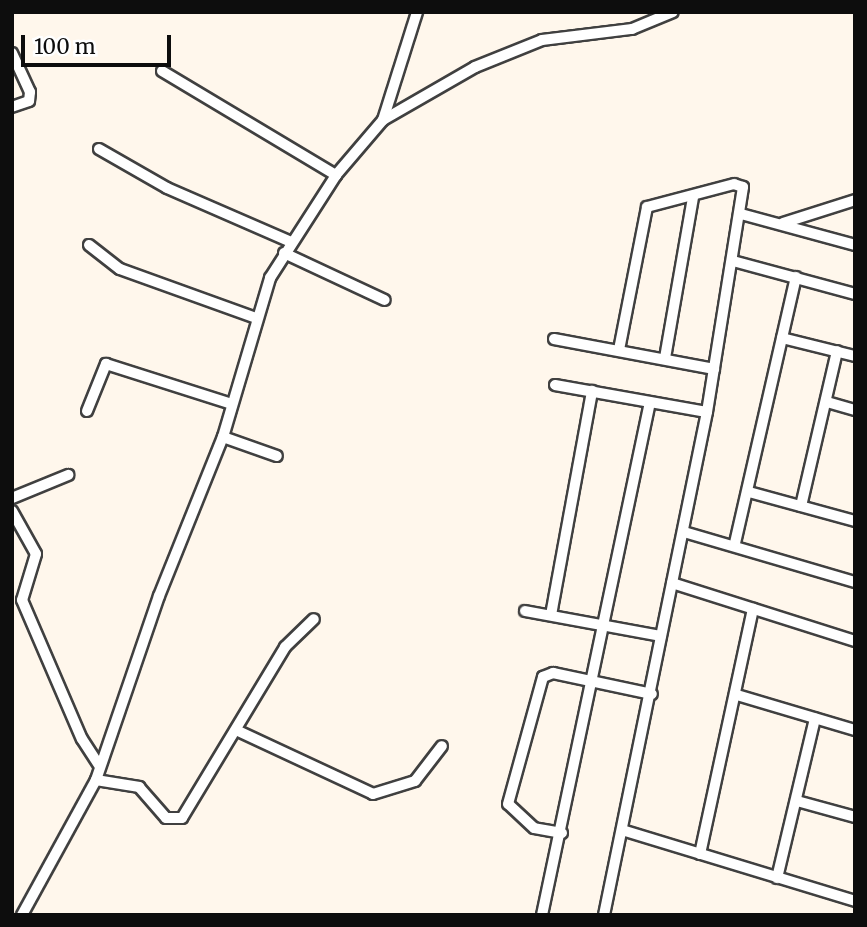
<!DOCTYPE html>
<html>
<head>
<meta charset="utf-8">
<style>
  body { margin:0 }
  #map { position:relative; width:867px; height:927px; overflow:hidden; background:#fff7ec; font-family:Merriweather,serif }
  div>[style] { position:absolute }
  .roads { filter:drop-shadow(2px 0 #404040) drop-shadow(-2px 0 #404040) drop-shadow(0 2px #404040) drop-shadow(0 -2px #404040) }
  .minor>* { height:10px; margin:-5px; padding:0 5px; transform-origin:5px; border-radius:5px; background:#fff }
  span { translate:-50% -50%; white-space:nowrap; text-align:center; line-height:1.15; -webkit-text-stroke:7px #fff; paint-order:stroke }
  .frame { position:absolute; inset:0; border:14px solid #0d0d0d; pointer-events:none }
  .scale { position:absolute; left:21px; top:35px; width:150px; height:32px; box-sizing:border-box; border:4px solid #0d0d0d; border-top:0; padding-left:9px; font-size:21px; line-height:24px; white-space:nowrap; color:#0d0d0d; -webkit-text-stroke:5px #fff; paint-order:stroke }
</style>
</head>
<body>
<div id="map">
  <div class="roads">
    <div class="minor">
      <div style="left:12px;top:53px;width:43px;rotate:65.2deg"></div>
      <div style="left:30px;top:92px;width:9px;rotate:96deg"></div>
      <div style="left:29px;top:101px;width:18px;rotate:161deg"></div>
      <div style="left:162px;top:71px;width:203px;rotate:30.9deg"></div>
      <div style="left:383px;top:120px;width:113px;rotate:-72.5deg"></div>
      <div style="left:99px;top:149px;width:78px;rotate:29.8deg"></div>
      <div style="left:167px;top:188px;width:135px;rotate:23.5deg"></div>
      <div style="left:741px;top:214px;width:118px;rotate:15.2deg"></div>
      <div style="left:783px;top:223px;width:76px;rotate:-17.7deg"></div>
      <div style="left:89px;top:245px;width:39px;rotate:38deg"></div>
      <div style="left:120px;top:269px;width:145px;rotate:19.8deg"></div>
      <div style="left:284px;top:253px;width:111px;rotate:25deg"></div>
      <div style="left:733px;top:261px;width:126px;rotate:15.1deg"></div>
      <div style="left:782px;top:338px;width:75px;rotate:13.9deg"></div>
      <div style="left:554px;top:339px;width:163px;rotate:10.6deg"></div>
      <div style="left:665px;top:358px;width:163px;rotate:-80.1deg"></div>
      <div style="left:555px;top:385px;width:154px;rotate:10.1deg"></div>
      <div style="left:827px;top:402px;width:29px;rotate:16deg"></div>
      <div style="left:87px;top:411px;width:51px;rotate:-68deg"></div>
      <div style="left:106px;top:364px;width:132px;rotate:17.6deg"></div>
      <div style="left:223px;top:437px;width:57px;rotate:19.4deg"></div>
      <div style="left:749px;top:492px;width:110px;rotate:15.3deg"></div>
      <div style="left:12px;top:498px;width:61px;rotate:-22.3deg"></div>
      <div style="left:801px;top:506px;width:159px;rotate:-76.9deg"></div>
      <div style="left:12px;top:511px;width:49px;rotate:60.8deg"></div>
      <div style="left:36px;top:554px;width:48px;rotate:106.9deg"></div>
      <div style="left:22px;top:600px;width:151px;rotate:66.7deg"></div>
      <div style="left:82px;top:739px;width:31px;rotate:57deg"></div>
      <div style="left:684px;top:532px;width:178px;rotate:16.3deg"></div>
      <div style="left:735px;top:543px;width:273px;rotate:-77.1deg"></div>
      <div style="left:672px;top:583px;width:192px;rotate:17.6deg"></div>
      <div style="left:525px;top:611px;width:138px;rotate:10.4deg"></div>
      <div style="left:551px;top:615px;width:228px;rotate:-79.6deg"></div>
      <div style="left:737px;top:695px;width:123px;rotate:16.5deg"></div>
      <div style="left:236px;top:730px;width:151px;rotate:25deg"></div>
      <div style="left:373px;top:794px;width:44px;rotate:-17.2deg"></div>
      <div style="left:415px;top:781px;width:44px;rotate:-52.4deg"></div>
      <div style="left:96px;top:780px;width:44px;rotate:9.2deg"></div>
      <div style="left:139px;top:787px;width:41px;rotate:48.9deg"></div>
      <div style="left:166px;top:818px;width:16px"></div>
      <div style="left:182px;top:818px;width:200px;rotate:-58.9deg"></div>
      <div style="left:285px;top:647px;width:40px;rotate:-44deg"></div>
      <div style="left:797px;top:801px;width:60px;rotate:15.4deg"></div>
      <div style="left:622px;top:830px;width:244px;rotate:16.9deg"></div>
      <div style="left:562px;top:833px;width:28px;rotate:-170deg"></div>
      <div style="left:534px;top:828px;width:35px;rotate:-137deg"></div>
      <div style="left:508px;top:804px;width:132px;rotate:-74.6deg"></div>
      <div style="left:543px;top:677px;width:11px;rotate:-22deg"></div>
      <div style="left:553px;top:673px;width:101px;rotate:12deg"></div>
      <div style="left:700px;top:854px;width:251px;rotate:-77.8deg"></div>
      <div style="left:777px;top:878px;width:164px;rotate:-76.6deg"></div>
      <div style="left:22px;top:915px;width:154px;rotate:-61.3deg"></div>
      <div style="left:96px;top:780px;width:194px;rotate:-71.1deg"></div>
      <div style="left:159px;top:596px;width:171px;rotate:-68.1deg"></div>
      <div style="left:223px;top:437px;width:166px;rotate:-73.5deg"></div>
      <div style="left:270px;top:278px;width:122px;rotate:-57.3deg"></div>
      <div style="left:336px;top:175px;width:72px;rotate:-49.5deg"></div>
      <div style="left:383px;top:120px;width:106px;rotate:-29.9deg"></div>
      <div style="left:475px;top:67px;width:72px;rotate:-21.9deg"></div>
      <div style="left:542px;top:40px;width:91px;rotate:-7deg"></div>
      <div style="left:632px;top:29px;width:44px;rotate:-22.5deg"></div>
      <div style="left:542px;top:915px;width:524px;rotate:-78.11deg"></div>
      <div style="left:604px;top:915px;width:513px;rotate:-78.43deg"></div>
      <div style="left:707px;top:412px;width:228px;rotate:-80.9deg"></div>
      <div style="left:743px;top:187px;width:9px;rotate:-162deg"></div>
      <div style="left:734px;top:184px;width:90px;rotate:165.2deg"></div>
      <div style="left:647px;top:207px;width:146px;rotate:101.1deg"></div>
    </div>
  </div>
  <div class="frame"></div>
  <div class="scale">100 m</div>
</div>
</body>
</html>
